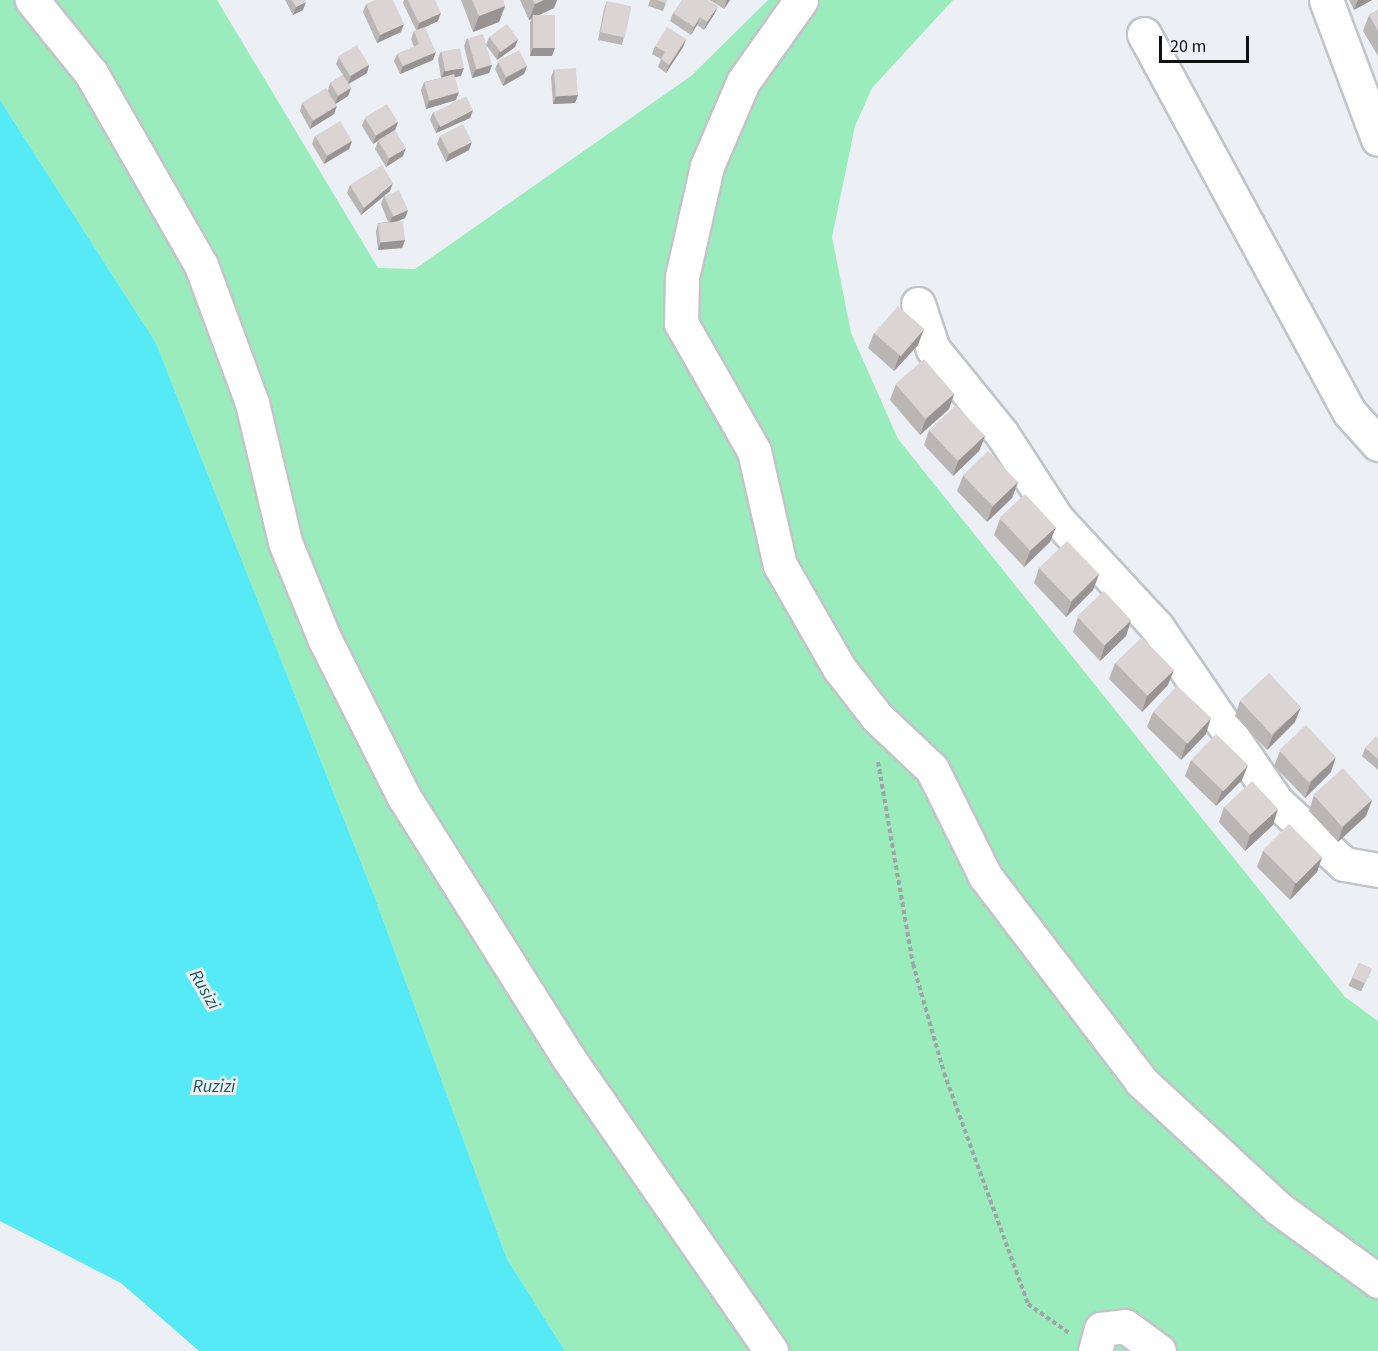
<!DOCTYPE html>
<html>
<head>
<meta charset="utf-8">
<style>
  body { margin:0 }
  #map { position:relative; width:1378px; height:1351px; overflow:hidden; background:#ecf0f4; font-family:"Source Sans 3",sans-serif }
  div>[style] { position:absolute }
  .green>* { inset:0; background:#9aecbc }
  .water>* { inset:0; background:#55eaf5 }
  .path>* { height:4px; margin-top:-2px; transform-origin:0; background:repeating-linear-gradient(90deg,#a1a3a7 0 4.5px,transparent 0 7.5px) }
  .roads { filter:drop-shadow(2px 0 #c1c5c8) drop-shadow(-2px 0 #c1c5c8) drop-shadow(0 2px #c1c5c8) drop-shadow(0 -2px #c1c5c8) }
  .minor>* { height:33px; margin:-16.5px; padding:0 16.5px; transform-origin:16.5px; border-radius:16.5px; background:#fff }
  .wall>* { inset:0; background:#bbb6b6; transform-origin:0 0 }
  .shaded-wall>* { inset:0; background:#999494 }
  .building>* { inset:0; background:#dad4d4; transform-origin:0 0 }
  span { translate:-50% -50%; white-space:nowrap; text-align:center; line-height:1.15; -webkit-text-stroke:6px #ecf0f4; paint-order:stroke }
  .water-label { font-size:18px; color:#19585c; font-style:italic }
  .scale { position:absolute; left:1159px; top:36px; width:90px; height:27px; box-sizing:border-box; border:3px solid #101113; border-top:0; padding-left:8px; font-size:18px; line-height:21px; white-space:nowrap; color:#101113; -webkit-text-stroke:4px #ecf0f4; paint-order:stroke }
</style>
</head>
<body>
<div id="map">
  <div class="green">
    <div style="clip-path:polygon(0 0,217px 0,378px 268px,415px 269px,691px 76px,768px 0,953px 0,872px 88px,855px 126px,832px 237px,851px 333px,898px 439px,1345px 997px,1378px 1021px,1378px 1351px,565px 1351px,507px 1259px,375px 898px,156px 343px,0 100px)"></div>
  </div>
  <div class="water">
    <div style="clip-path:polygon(0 100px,156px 343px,375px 898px,507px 1259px,565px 1351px,199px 1351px,121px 1283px,0 1221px)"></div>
  </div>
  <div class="path">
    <div style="left:878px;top:762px;width:205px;rotate:80.2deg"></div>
    <div style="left:913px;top:964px;width:113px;rotate:74.1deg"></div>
    <div style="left:944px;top:1073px;width:246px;rotate:70deg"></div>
    <div style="left:1028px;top:1304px;width:50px;rotate:35.3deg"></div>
  </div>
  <div class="roads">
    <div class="minor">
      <div style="left:32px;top:0;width:94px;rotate:51.1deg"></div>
      <div style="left:91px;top:73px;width:221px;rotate:60.2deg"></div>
      <div style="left:201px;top:265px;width:147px;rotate:69.7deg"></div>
      <div style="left:252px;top:403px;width:143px;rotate:76.6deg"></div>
      <div style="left:285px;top:542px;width:104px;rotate:67.9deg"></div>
      <div style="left:324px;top:638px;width:178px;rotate:63.3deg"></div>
      <div style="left:404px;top:797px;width:310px;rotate:57.8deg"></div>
      <div style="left:569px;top:1059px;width:355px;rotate:55.3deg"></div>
      <div style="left:801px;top:0;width:100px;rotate:125.3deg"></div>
      <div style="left:743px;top:82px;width:91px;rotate:113.2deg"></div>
      <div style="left:707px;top:166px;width:114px;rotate:102.7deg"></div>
      <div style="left:682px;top:277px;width:46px;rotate:91.2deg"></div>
      <div style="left:681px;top:323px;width:147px;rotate:60.3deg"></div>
      <div style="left:754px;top:451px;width:117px;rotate:77.2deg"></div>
      <div style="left:780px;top:565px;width:119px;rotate:60.2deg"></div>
      <div style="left:839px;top:668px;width:62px;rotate:52.2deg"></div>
      <div style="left:877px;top:717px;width:76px;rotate:43.4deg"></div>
      <div style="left:932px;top:769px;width:119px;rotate:63.6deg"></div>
      <div style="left:985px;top:876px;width:258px;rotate:52.7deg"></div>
      <div style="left:1141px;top:1081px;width:187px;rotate:42.8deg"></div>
      <div style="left:1278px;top:1208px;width:124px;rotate:36.1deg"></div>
      <div style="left:1326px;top:0;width:148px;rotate:69.5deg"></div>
      <div style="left:1144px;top:34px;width:431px;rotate:61.5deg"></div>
      <div style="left:1350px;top:413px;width:42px;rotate:47.9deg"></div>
      <div style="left:918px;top:304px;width:47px;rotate:71.6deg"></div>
      <div style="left:933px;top:349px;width:109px;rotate:50.9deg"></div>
      <div style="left:1002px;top:434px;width:101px;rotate:57.1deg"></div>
      <div style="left:1057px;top:519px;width:147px;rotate:47.2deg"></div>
      <div style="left:1157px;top:627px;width:212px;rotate:55.6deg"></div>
      <div style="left:1277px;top:802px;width:91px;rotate:42.8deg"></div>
      <div style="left:1344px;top:864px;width:35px;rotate:10deg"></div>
      <div style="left:1095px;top:1351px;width:23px;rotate:-75deg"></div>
      <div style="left:1101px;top:1329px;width:24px;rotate:-7deg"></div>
      <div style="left:1125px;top:1326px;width:42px;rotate:36.3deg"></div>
    </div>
  </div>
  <div class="wall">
    <div style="clip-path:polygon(285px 0,305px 0,303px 10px,293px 15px)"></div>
    <div style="clip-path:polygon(404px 0,435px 0,438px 21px,425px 27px,433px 60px,400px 74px,394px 61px,397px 54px,414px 47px,411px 39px,414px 31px,416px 30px,403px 3px)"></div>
    <div style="clip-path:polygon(461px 0,503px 0,505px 6px,499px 22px,473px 32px)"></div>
    <div style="clip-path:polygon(520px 0,557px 0,554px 8px,539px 15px,552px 56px,530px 56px,530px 23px,531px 19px,529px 20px)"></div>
    <div style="clip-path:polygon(650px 0,667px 0,663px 11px,648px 6px)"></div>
    <div style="clip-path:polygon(710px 0,730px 0,724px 9px)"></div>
    <div style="clip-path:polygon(1349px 0,1372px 0,1354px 10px)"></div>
    <div style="clip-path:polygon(607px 1px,624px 37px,622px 45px,598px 40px,604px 9px)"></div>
    <div style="clip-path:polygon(366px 4px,401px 32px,377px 43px,363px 12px)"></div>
    <div style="clip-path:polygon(1378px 10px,1378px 56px,1363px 31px,1369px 15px)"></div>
    <div style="clip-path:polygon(673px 13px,715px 13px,704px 30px,697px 25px,691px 35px,670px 21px)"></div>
    <div style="clip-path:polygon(489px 37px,518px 39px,515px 47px,497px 60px,486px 45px)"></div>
    <div style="clip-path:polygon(467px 38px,492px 65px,489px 73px,472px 78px,464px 46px)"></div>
    <div style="clip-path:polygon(686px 39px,683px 47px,666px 73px,658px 67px,661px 59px,652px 54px,655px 46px)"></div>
    <div style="clip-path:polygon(441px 51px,461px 76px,455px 77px,456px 100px,426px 109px,421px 90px,424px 82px,441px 78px,438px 59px)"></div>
    <div style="clip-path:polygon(339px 57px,369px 65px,367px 73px,349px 84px,351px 88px,348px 96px,336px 104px,334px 114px,310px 129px,300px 111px,302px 103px,328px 90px,330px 83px,343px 75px,336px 64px)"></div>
    <div style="clip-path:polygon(498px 62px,527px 66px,524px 74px,503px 86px,495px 69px)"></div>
    <div style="clip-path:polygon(554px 69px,578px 95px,575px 103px,553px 104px,551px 77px)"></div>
    <div style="clip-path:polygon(473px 110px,470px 118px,436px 133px,430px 120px,433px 112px)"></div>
    <div style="clip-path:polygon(365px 118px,398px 122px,395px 130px,373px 144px,362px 126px)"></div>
    <div style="clip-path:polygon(315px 136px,352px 141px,349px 149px,324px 164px,312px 144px)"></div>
    <div style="clip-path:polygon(440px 136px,469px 150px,446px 162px,437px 144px)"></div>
    <div style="clip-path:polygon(378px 141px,403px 156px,386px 167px,375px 149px)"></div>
    <div style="clip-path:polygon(350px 185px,390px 191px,384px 196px,408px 210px,405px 218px,396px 222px,405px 240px,402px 248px,378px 250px,376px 231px,378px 223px,388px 222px,381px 204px,384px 196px,361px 215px,347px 193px)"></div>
    <div style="clip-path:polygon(874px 333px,918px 345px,894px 371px,868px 348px)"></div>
    <div style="clip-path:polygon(896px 384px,954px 394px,949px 409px,920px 435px,890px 400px)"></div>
    <div style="clip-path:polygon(929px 430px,985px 436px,979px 451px,953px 476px,924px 445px)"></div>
    <div style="clip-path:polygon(963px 476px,1018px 482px,1012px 498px,987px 522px,957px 491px)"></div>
    <div style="clip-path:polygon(1000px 519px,1050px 542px,1024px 567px,994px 535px)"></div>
    <div style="clip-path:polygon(1039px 568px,1099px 574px,1093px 590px,1066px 617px,1034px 583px)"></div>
    <div style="clip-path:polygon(1078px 617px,1131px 620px,1126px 636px,1100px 661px,1073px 632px)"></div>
    <div style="clip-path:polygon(1115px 663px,1168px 685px,1142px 712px,1109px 679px)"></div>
    <div style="clip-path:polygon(1240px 701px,1295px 722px,1267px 750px,1235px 716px)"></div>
    <div style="clip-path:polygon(1153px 712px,1206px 734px,1181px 760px,1147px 727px)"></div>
    <div style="clip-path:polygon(1378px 738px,1378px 770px,1362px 756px,1365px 748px)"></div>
    <div style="clip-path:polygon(1280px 751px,1331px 772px,1305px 798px,1274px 766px)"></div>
    <div style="clip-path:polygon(1191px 760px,1242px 780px,1216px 806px,1185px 776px)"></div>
    <div style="clip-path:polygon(1314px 795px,1372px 800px,1366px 816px,1338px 842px,1309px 811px)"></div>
    <div style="clip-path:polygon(1224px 807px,1273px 825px,1245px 851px,1219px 822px)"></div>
    <div style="clip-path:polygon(1263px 851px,1322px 857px,1317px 872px,1290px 900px,1257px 867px)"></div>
    <div style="left:1359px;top:963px;width:14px;height:25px;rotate:25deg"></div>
  </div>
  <div class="shaded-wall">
    <div style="clip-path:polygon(544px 0,557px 0,554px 8px,533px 18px,533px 15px,531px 19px,529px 20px,535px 4px)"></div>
    <div style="clip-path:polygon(727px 0,730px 0,724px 9px)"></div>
    <div style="clip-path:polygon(1358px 0,1372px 0,1354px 10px)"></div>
    <div style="clip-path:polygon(306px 2px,303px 10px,293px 15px,296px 7px)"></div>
    <div style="clip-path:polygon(505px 6px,499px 22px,473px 32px,479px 16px)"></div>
    <div style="clip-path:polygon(718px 6px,715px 13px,704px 30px,707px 22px)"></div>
    <div style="clip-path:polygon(441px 13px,438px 21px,417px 31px,419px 23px)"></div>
    <div style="clip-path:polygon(700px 17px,697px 25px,691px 35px,694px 27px)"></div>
    <div style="clip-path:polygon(404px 24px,401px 32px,377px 43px,380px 35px)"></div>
    <div style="clip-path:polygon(518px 39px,515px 47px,497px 60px,499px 52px)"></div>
    <div style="clip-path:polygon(686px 39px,683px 47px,666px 73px,669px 65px)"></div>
    <div style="clip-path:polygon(533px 48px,555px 48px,552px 56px,530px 56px)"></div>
    <div style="clip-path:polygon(436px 52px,433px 60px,400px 74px,403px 66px)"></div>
    <div style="clip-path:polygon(369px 65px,367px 73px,348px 84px,351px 76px)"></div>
    <div style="clip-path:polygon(492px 65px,489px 73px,472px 78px,475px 70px)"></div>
    <div style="clip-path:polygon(527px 66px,524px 74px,503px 86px,506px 78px)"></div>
    <div style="clip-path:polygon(464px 68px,461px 76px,441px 79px,444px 71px)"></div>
    <div style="clip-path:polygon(351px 88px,348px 96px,335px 104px,338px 96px)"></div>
    <div style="clip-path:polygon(459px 92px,456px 100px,426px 109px,429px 101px)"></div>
    <div style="clip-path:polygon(578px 95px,575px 103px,553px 104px,556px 96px)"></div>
    <div style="clip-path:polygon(337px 106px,334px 114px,310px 129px,313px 121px)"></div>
    <div style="clip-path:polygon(473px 110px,470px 118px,436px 133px,439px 125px)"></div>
    <div style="clip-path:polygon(398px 122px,395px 130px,373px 144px,376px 136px)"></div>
    <div style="clip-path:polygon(352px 141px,349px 149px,324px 164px,327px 156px)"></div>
    <div style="clip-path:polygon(472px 142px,469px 150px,446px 162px,449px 154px)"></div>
    <div style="clip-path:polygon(406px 148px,403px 156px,386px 167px,389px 159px)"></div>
    <div style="clip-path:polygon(393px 183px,390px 191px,361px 215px,364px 208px)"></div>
    <div style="clip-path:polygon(408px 210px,405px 218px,389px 225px,392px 217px)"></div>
    <div style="clip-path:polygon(405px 240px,402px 248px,378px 250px,381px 242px)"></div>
    <div style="clip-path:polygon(924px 329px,918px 345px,894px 371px,899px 356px)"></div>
    <div style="clip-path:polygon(954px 394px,949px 409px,920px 435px,926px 419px)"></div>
    <div style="clip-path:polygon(985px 436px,979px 451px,953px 476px,958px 461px)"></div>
    <div style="clip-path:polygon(1018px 482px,1012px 498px,987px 522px,992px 507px)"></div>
    <div style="clip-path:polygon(1056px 527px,1050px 542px,1024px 567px,1030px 551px)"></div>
    <div style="clip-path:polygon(1099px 574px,1093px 590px,1066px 617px,1072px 601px)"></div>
    <div style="clip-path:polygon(1131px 620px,1126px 636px,1100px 661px,1105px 645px)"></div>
    <div style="clip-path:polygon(1174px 670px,1168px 685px,1142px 712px,1147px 696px)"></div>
    <div style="clip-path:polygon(1301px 707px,1295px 722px,1267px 750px,1273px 735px)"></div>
    <div style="clip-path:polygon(1211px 718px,1206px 734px,1181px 760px,1186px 744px)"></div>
    <div style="clip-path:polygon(1336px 757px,1331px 772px,1305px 798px,1311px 782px)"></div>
    <div style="clip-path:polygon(1248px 765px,1242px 780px,1216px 806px,1222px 791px)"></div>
    <div style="clip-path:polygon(1372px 800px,1366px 816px,1338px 842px,1343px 827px)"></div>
    <div style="clip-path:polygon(1278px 809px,1273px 825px,1245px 851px,1250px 835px)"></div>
    <div style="clip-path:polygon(1322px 857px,1317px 872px,1290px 900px,1295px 884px)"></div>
  </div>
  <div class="building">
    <div style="clip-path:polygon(292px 0,305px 0,306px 2px,296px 7px)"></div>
    <div style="clip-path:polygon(375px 0,393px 0,404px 24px,380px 35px,366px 4px)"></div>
    <div style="clip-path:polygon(408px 0,435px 0,441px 13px,419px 23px)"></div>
    <div style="clip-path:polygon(472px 0,503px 0,505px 6px,479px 16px)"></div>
    <div style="clip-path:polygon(533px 0,544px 0,535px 4px)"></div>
    <div style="clip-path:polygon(656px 0,667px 0,666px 3px)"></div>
    <div style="clip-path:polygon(682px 0,709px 0,718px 6px,707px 22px,700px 17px,694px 27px,673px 13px)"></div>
    <div style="left:607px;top:1px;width:25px;height:32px;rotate:12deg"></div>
    <div style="clip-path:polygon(1378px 10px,1378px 31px,1369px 15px)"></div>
    <div style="left:533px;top:15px;width:22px;height:33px"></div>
    <div style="left:507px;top:24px;width:19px;height:22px;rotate:54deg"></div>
    <div style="clip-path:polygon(425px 27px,436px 52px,403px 66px,397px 54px,419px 44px,414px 31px)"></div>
    <div style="clip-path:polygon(667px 27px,686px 39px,669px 65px,661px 59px,665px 52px,655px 46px)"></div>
    <div style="left:483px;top:34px;width:32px;height:16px;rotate:74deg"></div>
    <div style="left:357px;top:45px;width:23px;height:22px;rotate:59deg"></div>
    <div style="left:460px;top:48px;width:20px;height:19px;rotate:79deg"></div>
    <div style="left:519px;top:50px;width:18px;height:24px;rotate:63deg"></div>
    <div style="left:576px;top:68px;width:27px;height:22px;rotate:86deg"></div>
    <div style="left:454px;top:74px;width:19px;height:31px;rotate:74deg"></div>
    <div style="left:343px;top:75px;width:15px;height:15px;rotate:58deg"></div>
    <div style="left:326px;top:88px;width:21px;height:28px;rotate:59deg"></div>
    <div style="left:466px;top:96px;width:16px;height:37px;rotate:63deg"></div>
    <div style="left:387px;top:104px;width:21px;height:26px;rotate:59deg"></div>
    <div style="left:340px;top:121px;width:23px;height:29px;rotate:59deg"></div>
    <div style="left:463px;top:124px;width:20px;height:26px;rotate:63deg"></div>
    <div style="left:395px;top:130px;width:21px;height:20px;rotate:59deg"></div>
    <div style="clip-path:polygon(382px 165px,393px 183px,364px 208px,350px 185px)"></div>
    <div style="left:399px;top:190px;width:22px;height:16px;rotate:66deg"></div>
    <div style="left:403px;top:221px;width:19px;height:25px;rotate:84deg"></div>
    <div style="left:898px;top:306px;width:35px;height:36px;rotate:41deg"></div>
    <div style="left:924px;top:359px;width:46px;height:38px;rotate:49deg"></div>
    <div style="left:956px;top:405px;width:42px;height:37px;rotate:47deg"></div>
    <div style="left:988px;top:451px;width:43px;height:35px;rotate:46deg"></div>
    <div style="left:1025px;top:494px;width:45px;height:35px;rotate:47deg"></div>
    <div style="left:1067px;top:541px;width:46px;height:39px;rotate:46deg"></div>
    <div style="left:1104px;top:591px;width:40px;height:37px;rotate:47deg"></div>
    <div style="left:1142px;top:637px;width:46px;height:37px;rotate:46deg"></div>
    <div style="left:1269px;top:673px;width:47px;height:40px;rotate:47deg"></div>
    <div style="left:1177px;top:686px;width:47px;height:35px;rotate:43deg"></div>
    <div style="left:1306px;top:725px;width:44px;height:37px;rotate:47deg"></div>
    <div style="left:1216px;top:734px;width:45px;height:36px;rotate:44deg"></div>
    <div style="clip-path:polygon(1376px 736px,1378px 738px,1378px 759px,1365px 748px)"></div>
    <div style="left:1343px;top:768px;width:43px;height:40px;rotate:48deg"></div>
    <div style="left:1252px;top:781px;width:38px;height:38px;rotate:47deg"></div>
    <div style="left:1289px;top:824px;width:47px;height:37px;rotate:45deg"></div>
    <div style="left:1359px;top:963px;width:14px;height:16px;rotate:25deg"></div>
  </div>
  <div class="water-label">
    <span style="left:204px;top:990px;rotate:60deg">Rusizi</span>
    <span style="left:214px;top:1087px">Ruzizi</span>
  </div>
  <div class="scale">20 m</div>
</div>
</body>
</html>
